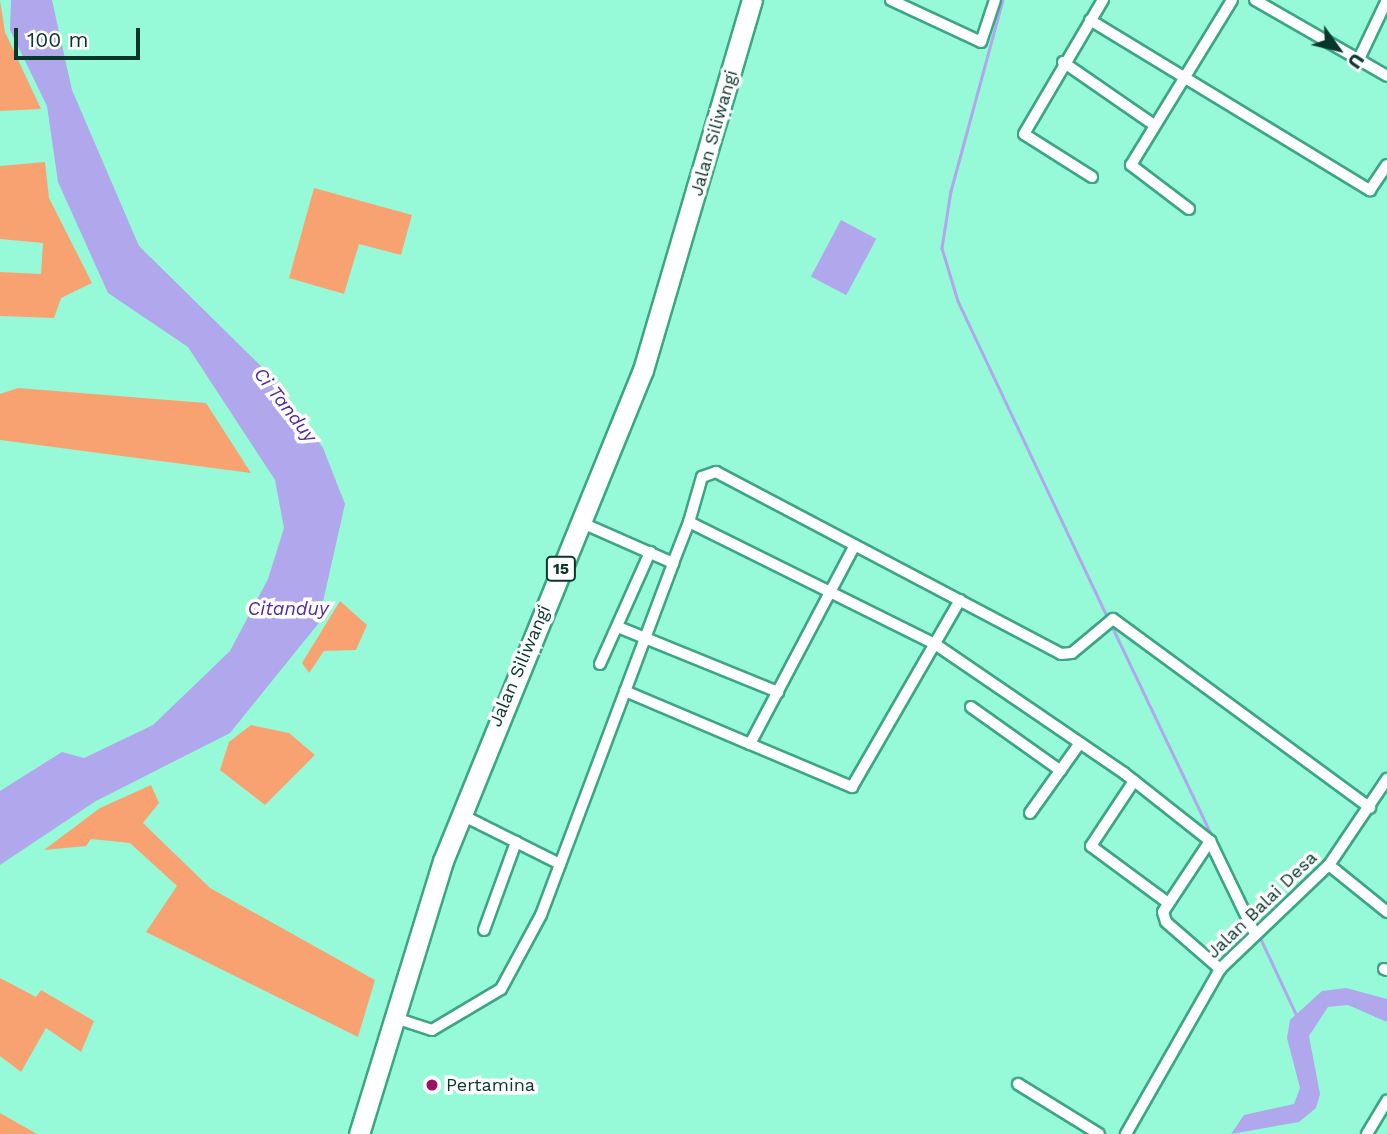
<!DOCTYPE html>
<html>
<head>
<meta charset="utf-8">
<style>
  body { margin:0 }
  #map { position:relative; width:1387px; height:1134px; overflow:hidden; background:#96fad8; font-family:"Work Sans",sans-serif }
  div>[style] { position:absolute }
  .green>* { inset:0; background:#f9a271 }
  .water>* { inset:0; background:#b1a7ec; transform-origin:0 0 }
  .stream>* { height:2.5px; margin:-1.25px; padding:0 1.25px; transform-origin:1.25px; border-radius:1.25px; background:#b1a7ec }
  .roads { filter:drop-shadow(2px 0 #3da586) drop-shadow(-2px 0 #3da586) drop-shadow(0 2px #3da586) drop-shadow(0 -2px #3da586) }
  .street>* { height:10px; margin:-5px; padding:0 5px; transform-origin:5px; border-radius:5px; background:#fff }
  .highway>* { height:19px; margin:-9.5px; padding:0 9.5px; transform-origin:9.5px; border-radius:9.5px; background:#fff }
  .dots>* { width:19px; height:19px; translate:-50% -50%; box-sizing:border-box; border:4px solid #fff; border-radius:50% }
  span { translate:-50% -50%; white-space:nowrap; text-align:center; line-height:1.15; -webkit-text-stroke:7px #fff; paint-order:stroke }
  .shield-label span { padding:2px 5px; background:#fff; border:2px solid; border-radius:5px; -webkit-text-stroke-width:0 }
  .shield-label { font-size:16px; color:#09372a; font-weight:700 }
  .street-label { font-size:18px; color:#09372a }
  .poi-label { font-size:18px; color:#09372a }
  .left { translate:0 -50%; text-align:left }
  .water-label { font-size:19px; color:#5126aa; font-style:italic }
  .north { position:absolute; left:1303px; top:14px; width:70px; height:70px; -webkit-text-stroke:5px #fff; paint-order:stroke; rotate:124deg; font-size:19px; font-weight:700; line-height:28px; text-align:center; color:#09372a }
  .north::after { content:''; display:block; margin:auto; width:24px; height:32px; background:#09372a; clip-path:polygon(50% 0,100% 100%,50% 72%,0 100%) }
  .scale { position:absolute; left:14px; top:28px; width:126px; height:32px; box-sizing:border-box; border:4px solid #09372a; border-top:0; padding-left:9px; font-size:21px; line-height:24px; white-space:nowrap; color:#09372a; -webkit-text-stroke:5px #fff; paint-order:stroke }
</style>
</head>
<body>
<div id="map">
  <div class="green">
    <div style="clip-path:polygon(0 0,5px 32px,41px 109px,0 111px)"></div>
    <div style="clip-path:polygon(45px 162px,49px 198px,92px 283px,61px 298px,54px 318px,0 316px,0 272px,41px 274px,43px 243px,0 239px,0 166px)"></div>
    <div style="clip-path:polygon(314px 188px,412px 215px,401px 255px,359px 244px,344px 294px,289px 278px)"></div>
    <div style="clip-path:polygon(18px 388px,206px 403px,251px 473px,0 440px,0 394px)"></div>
    <div style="clip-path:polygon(340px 601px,367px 625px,356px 650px,324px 651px,309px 673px,302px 663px)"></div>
    <div style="clip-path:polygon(251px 725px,289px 733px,315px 755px,265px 805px,220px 770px,229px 742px)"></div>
    <div style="clip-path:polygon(151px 785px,159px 803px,143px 823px,210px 888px,375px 980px,358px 1037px,146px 932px,177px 886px,130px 843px,91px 839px,86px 846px,44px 850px,100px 808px)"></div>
    <div style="clip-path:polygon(0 978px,36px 997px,41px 990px,94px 1021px,81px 1052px,46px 1028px,21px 1072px,0 1056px)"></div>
    <div style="clip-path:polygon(0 1113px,37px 1134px,0 1134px)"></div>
  </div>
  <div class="water">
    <div style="clip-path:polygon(11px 0,52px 0,72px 90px,139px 246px,273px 378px,323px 448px,345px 504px,318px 624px,230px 733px,96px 801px,0 865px,0 791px,62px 752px,84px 758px,153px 725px,230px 651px,268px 579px,284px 528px,275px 480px,188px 347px,108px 293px,58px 182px,47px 106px,10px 30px)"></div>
    <div style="left:841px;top:220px;width:40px;height:64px;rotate:28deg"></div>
    <div style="clip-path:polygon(1346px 988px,1387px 999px,1387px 1022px,1348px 1005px,1328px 1007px,1309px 1036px,1320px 1094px,1316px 1108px,1299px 1122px,1231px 1134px,1244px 1115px,1294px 1104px,1300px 1088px,1287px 1038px,1290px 1020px,1322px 991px)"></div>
  </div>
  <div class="stream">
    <div style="left:1003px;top:0;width:198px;rotate:105.2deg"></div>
    <div style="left:951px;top:191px;width:58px;rotate:99deg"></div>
    <div style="left:942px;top:248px;width:55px;rotate:73.2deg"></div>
    <div style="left:958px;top:301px;width:351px;rotate:64.7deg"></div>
    <div style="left:1111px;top:624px;width:235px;rotate:64.5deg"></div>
    <div style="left:1260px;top:937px;width:87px;rotate:64.9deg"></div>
  </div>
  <div class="roads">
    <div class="street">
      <div style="left:891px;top:0;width:99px;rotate:25deg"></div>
      <div style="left:981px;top:42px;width:44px;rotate:-71.6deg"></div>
      <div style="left:1255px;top:0;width:152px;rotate:29.9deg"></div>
      <div style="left:1090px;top:20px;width:328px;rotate:31.3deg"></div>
      <div style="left:1370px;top:190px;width:30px;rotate:-56deg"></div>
      <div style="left:1358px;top:61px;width:68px;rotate:-64.6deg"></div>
      <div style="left:1063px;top:62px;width:111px;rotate:34.7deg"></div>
      <div style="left:1092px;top:177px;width:80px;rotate:-147.7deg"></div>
      <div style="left:1024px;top:134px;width:156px;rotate:-59.5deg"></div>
      <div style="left:1189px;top:209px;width:73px;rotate:-142.8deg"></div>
      <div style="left:1131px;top:165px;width:193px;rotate:-58.5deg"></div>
      <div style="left:580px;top:522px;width:102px;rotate:23.8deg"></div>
      <div style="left:673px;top:563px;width:44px;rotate:-68.7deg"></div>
      <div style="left:689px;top:522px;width:275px;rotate:26.4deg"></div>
      <div style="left:935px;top:644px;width:229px;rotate:34.3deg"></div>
      <div style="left:1124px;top:773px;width:110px;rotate:38.3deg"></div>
      <div style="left:1210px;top:841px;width:101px;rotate:64.2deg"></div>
      <div style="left:689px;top:522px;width:47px;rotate:-73.9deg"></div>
      <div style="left:702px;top:477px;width:15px;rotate:-20deg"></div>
      <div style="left:716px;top:472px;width:390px;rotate:27.8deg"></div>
      <div style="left:1061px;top:654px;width:11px;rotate:-5deg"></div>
      <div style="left:1072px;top:653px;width:53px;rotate:-39.7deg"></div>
      <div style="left:1113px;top:619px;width:319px;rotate:36.3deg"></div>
      <div style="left:618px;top:627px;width:173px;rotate:22.1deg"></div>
      <div style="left:600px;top:664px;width:123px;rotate:-65.9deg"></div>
      <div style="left:625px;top:691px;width:136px;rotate:23deg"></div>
      <div style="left:750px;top:744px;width:223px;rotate:-62.2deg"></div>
      <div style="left:971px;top:707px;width:110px;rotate:35.4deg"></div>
      <div style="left:750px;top:744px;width:111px;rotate:22.9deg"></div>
      <div style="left:852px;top:787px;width:216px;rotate:-60deg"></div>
      <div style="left:1134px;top:781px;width:78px;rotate:123.5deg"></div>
      <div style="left:1091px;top:846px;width:96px;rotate:36.5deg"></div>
      <div style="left:1030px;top:813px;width:86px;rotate:-54.5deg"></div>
      <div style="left:460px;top:814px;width:112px;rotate:26.6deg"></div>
      <div style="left:1210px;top:841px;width:85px;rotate:123.5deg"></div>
      <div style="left:1163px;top:912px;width:10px;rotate:73deg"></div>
      <div style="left:1166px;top:922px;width:72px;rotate:41deg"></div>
      <div style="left:1329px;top:865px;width:75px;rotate:39deg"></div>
      <div style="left:484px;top:930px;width:94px;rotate:-70deg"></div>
      <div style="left:1384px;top:969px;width:3px;rotate:18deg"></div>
      <div style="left:392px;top:1017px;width:42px;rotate:18deg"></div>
      <div style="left:432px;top:1030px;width:80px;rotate:-30.7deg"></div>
      <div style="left:501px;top:989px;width:84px;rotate:-61.6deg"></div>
      <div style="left:541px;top:915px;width:376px;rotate:-69.4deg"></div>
      <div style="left:1018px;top:1084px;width:95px;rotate:31.7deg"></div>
      <div style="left:1126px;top:1134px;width:190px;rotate:-60.3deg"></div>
      <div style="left:1220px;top:969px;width:151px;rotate:-43.7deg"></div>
      <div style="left:1329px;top:865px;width:104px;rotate:-56deg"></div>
      <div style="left:1367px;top:1134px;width:39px;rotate:-59deg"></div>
    </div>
    <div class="highway">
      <div style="left:359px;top:1134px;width:286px;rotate:-72.9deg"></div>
      <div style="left:443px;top:861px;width:530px;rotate:-67.84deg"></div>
      <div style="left:643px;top:370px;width:386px;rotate:-73.6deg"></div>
    </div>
  </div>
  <div class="dots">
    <div style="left:432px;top:1085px;background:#991266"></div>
  </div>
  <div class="shield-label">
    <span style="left:561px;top:569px">15</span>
  </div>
  <div class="street-label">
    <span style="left:714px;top:133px;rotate:-74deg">Jalan Siliwangi</span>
    <span style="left:520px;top:666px;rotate:-67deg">Jalan Siliwangi</span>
    <span style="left:1262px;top:905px;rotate:-44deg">Jalan Balai Desa</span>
  </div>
  <div class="poi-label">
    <span class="left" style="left:446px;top:1085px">Pertamina</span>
  </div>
  <div class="water-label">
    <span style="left:285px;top:405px;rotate:52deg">Ci Tanduy</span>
    <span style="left:288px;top:609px">Citanduy</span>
  </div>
  <div class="north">U</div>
  <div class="scale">100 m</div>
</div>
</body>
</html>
